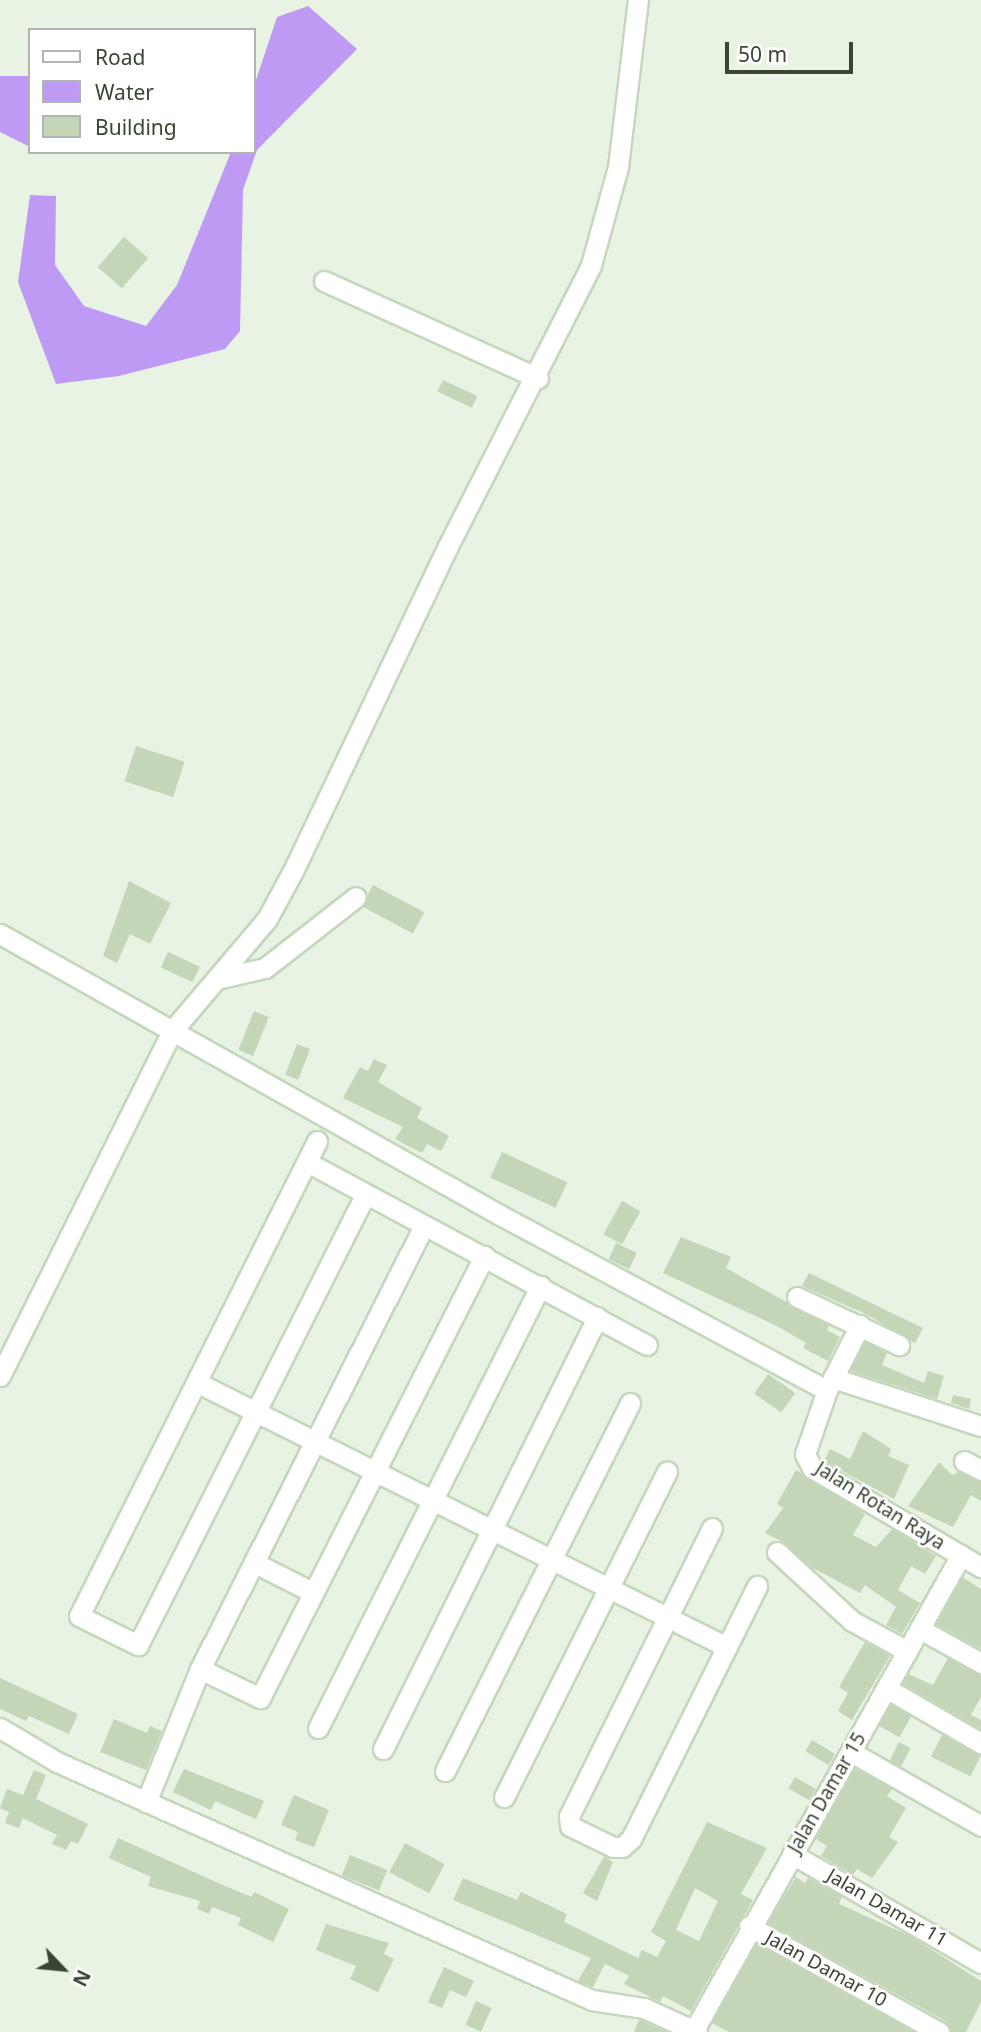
<!DOCTYPE html>
<html>
<head>
<meta charset="utf-8">
<style>
  body { margin:0 }
  #map { position:relative; width:981px; height:2032px; overflow:hidden; background:#e8f3e3; font-family:"Noto Sans",sans-serif }
  div>[style] { position:absolute }
  .water>* { inset:0; background:#be9af5 }
  .building>* { inset:0; background:#c4d5b8; transform-origin:0 0 }
  .roads { filter:drop-shadow(2px 0 #c5d7bc) drop-shadow(-2px 0 #c5d7bc) drop-shadow(0 2px #c5d7bc) drop-shadow(0 -2px #c5d7bc) }
  .minor>* { height:19px; margin:-9.5px; padding:0 9.5px; transform-origin:9.5px; border-radius:9.5px; background:#fff }
  span { translate:-50% -50%; white-space:nowrap; text-align:center; line-height:1.15; -webkit-text-stroke:5px #fff; paint-order:stroke }
  .street-label { font-size:19px; color:#3a4533 }
  .legend { position:absolute; left:28px; top:28px; width:228px; height:126px; box-sizing:border-box; background:#fff; border:2px solid #b0b5ad; margin:0; padding:9px 12px; list-style:none; font-size:21px; color:#3a4533 }
  .legend li { display:flex; align-items:center; gap:14px; height:35px }
  .legend b { width:35px; border:2px solid #b0b5ad }
  .north { position:absolute; left:28px; top:1934px; width:70px; height:70px; -webkit-text-stroke:5px #fff; paint-order:stroke; rotate:116deg; font-size:19px; font-weight:700; line-height:28px; text-align:center; color:#3a4533 }
  .north::after { content:''; display:block; margin:auto; width:24px; height:32px; background:#3a4533; clip-path:polygon(50% 0,100% 100%,50% 72%,0 100%) }
  .scale { position:absolute; left:725px; top:42px; width:128px; height:32px; box-sizing:border-box; border:4px solid #3a4533; border-top:0; padding-left:9px; font-size:21px; line-height:24px; white-space:nowrap; color:#3a4533; -webkit-text-stroke:5px #fff; paint-order:stroke }
</style>
</head>
<body>
<div id="map">
  <div class="water">
    <div style="clip-path:polygon(308px 6px,357px 49px,257px 150px,243px 190px,240px 331px,225px 349px,119px 376px,56px 384px,18px 282px,30px 195px,56px 196px,55px 265px,84px 306px,146px 326px,177px 285px,231px 152px,254px 152px,254px 86px,277px 17px)"></div>
    <div style="clip-path:polygon(0 76px,30px 76px,30px 147px,0 132px)"></div>
  </div>
  <div class="building">
    <div style="left:124px;top:237px;width:32px;height:40px;rotate:41deg"></div>
    <div style="left:443px;top:380px;width:38px;height:13px;rotate:25deg"></div>
    <div style="left:136px;top:746px;width:51px;height:37px;rotate:18deg"></div>
    <div style="clip-path:polygon(129px 881px,171px 903px,150px 944px,130px 934px,117px 963px,103px 956px)"></div>
    <div style="left:373px;top:885px;width:58px;height:24px;rotate:28deg"></div>
    <div style="left:168px;top:952px;width:35px;height:17px;rotate:25deg"></div>
    <div style="left:254px;top:1011px;width:16px;height:42px;rotate:22deg"></div>
    <div style="left:297px;top:1044px;width:14px;height:33px;rotate:21deg"></div>
    <div style="clip-path:polygon(374px 1059px,387px 1065px,378px 1082px,422px 1108px,417px 1118px,449px 1136px,441px 1151px,427px 1144px,422px 1153px,408px 1146px,395px 1139px,403px 1127px,343px 1098px,360px 1067px,368px 1071px)"></div>
    <div style="left:502px;top:1152px;width:72px;height:28px;rotate:25deg"></div>
    <div style="left:622px;top:1201px;width:21px;height:38px;rotate:29deg"></div>
    <div style="clip-path:polygon(681px 1237px,731px 1257px,726px 1268px,829px 1326px,827px 1330px,840px 1337px,828px 1361px,803px 1348px,806px 1343px,777px 1326px,663px 1273px)"></div>
    <div style="left:616px;top:1243px;width:23px;height:18px;rotate:25deg"></div>
    <div style="clip-path:polygon(809px 1273px,923px 1328px,915px 1343px,866px 1314px,802px 1286px)"></div>
    <div style="clip-path:polygon(865px 1342px,887px 1353px,882px 1365px,924px 1383px,928px 1371px,944px 1376px,937px 1399px,850px 1371px)"></div>
    <div style="left:768px;top:1374px;width:33px;height:24px;rotate:35deg"></div>
    <div style="clip-path:polygon(953px 1395px,971px 1399px,969px 1409px,951px 1403px)"></div>
    <div style="clip-path:polygon(863px 1431px,891px 1449px,888px 1456px,909px 1465px,894px 1499px,824px 1461px,830px 1449px,850px 1459px)"></div>
    <div style="clip-path:polygon(939px 1462px,952px 1475px,959px 1472px,981px 1482px,981px 1501px,971px 1495px,953px 1527px,908px 1506px)"></div>
    <div style="clip-path:polygon(796px 1470px,865px 1514px,853px 1535px,876px 1547px,892px 1529px,936px 1556px,925px 1574px,911px 1566px,898px 1590px,920px 1603px,902px 1634px,886px 1625px,896px 1607px,865px 1585px,860px 1593px,811px 1567px,785px 1543px,765px 1533px,783px 1508px,777px 1504px)"></div>
    <div style="clip-path:polygon(962px 1577px,981px 1589px,981px 1649px,936px 1624px)"></div>
    <div style="clip-path:polygon(865px 1642px,890px 1656px,852px 1720px,838px 1711px,848px 1693px,839px 1687px)"></div>
    <div style="clip-path:polygon(948px 1658px,981px 1675px,981px 1697px,971px 1715px,981px 1720px,981px 1729px,903px 1684px,908px 1674px,933px 1685px)"></div>
    <div style="clip-path:polygon(0 1678px,78px 1714px,69px 1734px,29px 1716px,26px 1721px,0 1709px)"></div>
    <div style="left:891px;top:1705px;width:23px;height:24px;rotate:29deg"></div>
    <div style="clip-path:polygon(114px 1719px,147px 1733px,150px 1726px,162px 1731px,146px 1770px,100px 1752px)"></div>
    <div style="left:942px;top:1735px;width:44px;height:24px;rotate:27deg"></div>
    <div style="left:812px;top:1740px;width:27px;height:13px;rotate:31deg"></div>
    <div style="left:899px;top:1742px;width:13px;height:21px;rotate:27deg"></div>
    <div style="clip-path:polygon(855px 1768px,892px 1789px,887px 1796px,906px 1808px,889px 1837px,898px 1842px,872px 1878px,857px 1869px,853px 1875px,821px 1856px,827px 1846px,816px 1839px)"></div>
    <div style="clip-path:polygon(184px 1769px,264px 1801px,256px 1819px,215px 1801px,211px 1810px,173px 1792px)"></div>
    <div style="clip-path:polygon(34px 1770px,46px 1775px,36px 1799px,88px 1824px,78px 1844px,71px 1841px,66px 1850px,52px 1844px,57px 1835px,23px 1818px,19px 1828px,5px 1823px,9px 1812px,0 1808px,7px 1789px,23px 1795px)"></div>
    <div style="left:795px;top:1777px;width:24px;height:13px;rotate:30deg"></div>
    <div style="clip-path:polygon(294px 1795px,329px 1810px,314px 1847px,295px 1840px,298px 1832px,281px 1825px)"></div>
    <div style="clip-path:polygon(evenodd,707px 1822px,767px 1848px,741px 1894px,753px 1900px,691px 2011px,663px 1996px,660px 2002px,624px 1984px,629px 1976px,605px 1964px,593px 1987px,578px 1981px,591px 1958px,453px 1900px,463px 1878px,517px 1900px,521px 1892px,567px 1914px,564px 1922px,638px 1958px,642px 1950px,657px 1957px,666px 1941px,651px 1932px,707px 1822px,695px 1888px,718px 1901px,699px 1941px,676px 1930px,695px 1888px)"></div>
    <div style="clip-path:polygon(118px 1838px,225px 1886px,252px 1897px,254px 1892px,289px 1909px,273px 1942px,238px 1925px,241px 1918px,212px 1907px,209px 1914px,197px 1909px,200px 1901px,148px 1886px,151px 1877px,109px 1858px)"></div>
    <div style="left:405px;top:1843px;width:45px;height:33px;rotate:28deg"></div>
    <div style="left:350px;top:1855px;width:40px;height:22px;rotate:22deg"></div>
    <div style="clip-path:polygon(604px 1857px,613px 1862px,597px 1901px,583px 1893px)"></div>
    <div style="clip-path:polygon(796px 1877px,805px 1883px,808px 1878px,842px 1897px,839px 1904px,910px 1936px,981px 1981px,981px 2002px,966px 2032px,951px 2032px,945px 2021px,768px 1923px)"></div>
    <div style="clip-path:polygon(326px 1924px,389px 1943px,384px 1954px,394px 1959px,378px 1992px,350px 1979px,356px 1966px,316px 1950px)"></div>
    <div style="clip-path:polygon(756px 1944px,914px 2032px,729px 2032px,712px 2023px)"></div>
    <div style="clip-path:polygon(444px 1967px,474px 1981px,466px 1997px,450px 1990px,442px 2008px,428px 2002px)"></div>
    <div style="left:476px;top:2001px;width:17px;height:26px;rotate:24deg"></div>
    <div style="clip-path:polygon(639px 2020px,640px 2020px,667px 2032px,634px 2032px)"></div>
  </div>
  <div class="roads">
    <div class="minor">
      <div style="left:324px;top:281px;width:235px;rotate:24.4deg"></div>
      <div style="left:0;top:934px;width:574px;rotate:29.34deg"></div>
      <div style="left:500px;top:1215px;width:371px;rotate:28.2deg"></div>
      <div style="left:221px;top:978px;width:45px;rotate:-12.8deg"></div>
      <div style="left:265px;top:968px;width:115px;rotate:-38deg"></div>
      <div style="left:317px;top:1141px;width:531px;rotate:116.61deg"></div>
      <div style="left:79px;top:1616px;width:66px;rotate:26.2deg"></div>
      <div style="left:138px;top:1645px;width:504px;rotate:-63.23deg"></div>
      <div style="left:307px;top:1162px;width:386px;rotate:28.3deg"></div>
      <div style="left:797px;top:1297px;width:113px;rotate:25.2deg"></div>
      <div style="left:860px;top:1325px;width:73px;rotate:116.9deg"></div>
      <div style="left:827px;top:1390px;width:68px;rotate:109deg"></div>
      <div style="left:805px;top:1454px;width:16px;rotate:63deg"></div>
      <div style="left:812px;top:1468px;width:196px;rotate:30.4deg"></div>
      <div style="left:0;top:1376px;width:385px;rotate:-63.5deg"></div>
      <div style="left:172px;top:1031px;width:147px;rotate:-49.7deg"></div>
      <div style="left:267px;top:919px;width:55px;rotate:-61.6deg"></div>
      <div style="left:293px;top:871px;width:358px;rotate:-64.5deg"></div>
      <div style="left:447px;top:548px;width:318px;rotate:-63deg"></div>
      <div style="left:591px;top:265px;width:102px;rotate:-74.6deg"></div>
      <div style="left:618px;top:167px;width:168px;rotate:-83.2deg"></div>
      <div style="left:833px;top:1378px;width:156px;rotate:18deg"></div>
      <div style="left:198px;top:1383px;width:591px;rotate:26.52deg"></div>
      <div style="left:964px;top:1461px;width:19px;rotate:28deg"></div>
      <div style="left:712px;top:1528px;width:322px;rotate:116.4deg"></div>
      <div style="left:569px;top:1816px;width:10px;rotate:84deg"></div>
      <div style="left:570px;top:1826px;width:48px;rotate:26deg"></div>
      <div style="left:613px;top:1847px;width:9px"></div>
      <div style="left:622px;top:1847px;width:12px;rotate:-42deg"></div>
      <div style="left:631px;top:1839px;width:283px;rotate:-63.5deg"></div>
      <div style="left:777px;top:1552px;width:102px;rotate:42.6deg"></div>
      <div style="left:852px;top:1621px;width:63px;rotate:28.6deg"></div>
      <div style="left:255px;top:1563px;width:64px;rotate:27deg"></div>
      <div style="left:920px;top:1629px;width:70px;rotate:29.1deg"></div>
      <div style="left:200px;top:1669px;width:67px;rotate:25.8deg"></div>
      <div style="left:260px;top:1698px;width:496px;rotate:-63.1deg"></div>
      <div style="left:886px;top:1688px;width:110px;rotate:30.1deg"></div>
      <div style="left:0;top:1728px;width:66px;rotate:30.8deg"></div>
      <div style="left:57px;top:1762px;width:586px;rotate:23.98deg"></div>
      <div style="left:592px;top:2000px;width:53px;rotate:8.7deg"></div>
      <div style="left:644px;top:2008px;width:58px;rotate:24.4deg"></div>
      <div style="left:318px;top:1728px;width:495px;rotate:-63.3deg"></div>
      <div style="left:383px;top:1749px;width:482px;rotate:-63.6deg"></div>
      <div style="left:851px;top:1752px;width:150px;rotate:29.6deg"></div>
      <div style="left:445px;top:1771px;width:412px;rotate:-63.3deg"></div>
      <div style="left:504px;top:1797px;width:364px;rotate:-63.4deg"></div>
      <div style="left:146px;top:1802px;width:144px;rotate:-67.9deg"></div>
      <div style="left:200px;top:1669px;width:497px;rotate:-63.2deg"></div>
      <div style="left:792px;top:1854px;width:218px;rotate:30deg"></div>
      <div style="left:749px;top:1926px;width:218px;rotate:29.2deg"></div>
      <div style="left:693px;top:2032px;width:547px;rotate:-60.67deg"></div>
    </div>
  </div>
  <div class="street-label">
    <span style="left:880px;top:1506px;rotate:32deg">Jalan Rotan Raya</span>
    <span style="left:827px;top:1793px;rotate:-60deg">Jalan Damar 15</span>
    <span style="left:887px;top:1908px;rotate:30deg">Jalan Damar 11</span>
    <span style="left:826px;top:1969px;rotate:29deg">Jalan Damar 10</span>
  </div>
  <ul class="legend">
  <li><b style="height:9px;background:#fff"></b>Road</li>
  <li><b style="height:19px;background:#be9af5"></b>Water</li>
  <li><b style="height:19px;background:#c4d5b8"></b>Building</li>
  </ul>
  <div class="north">N</div>
  <div class="scale">50 m</div>
</div>
</body>
</html>
